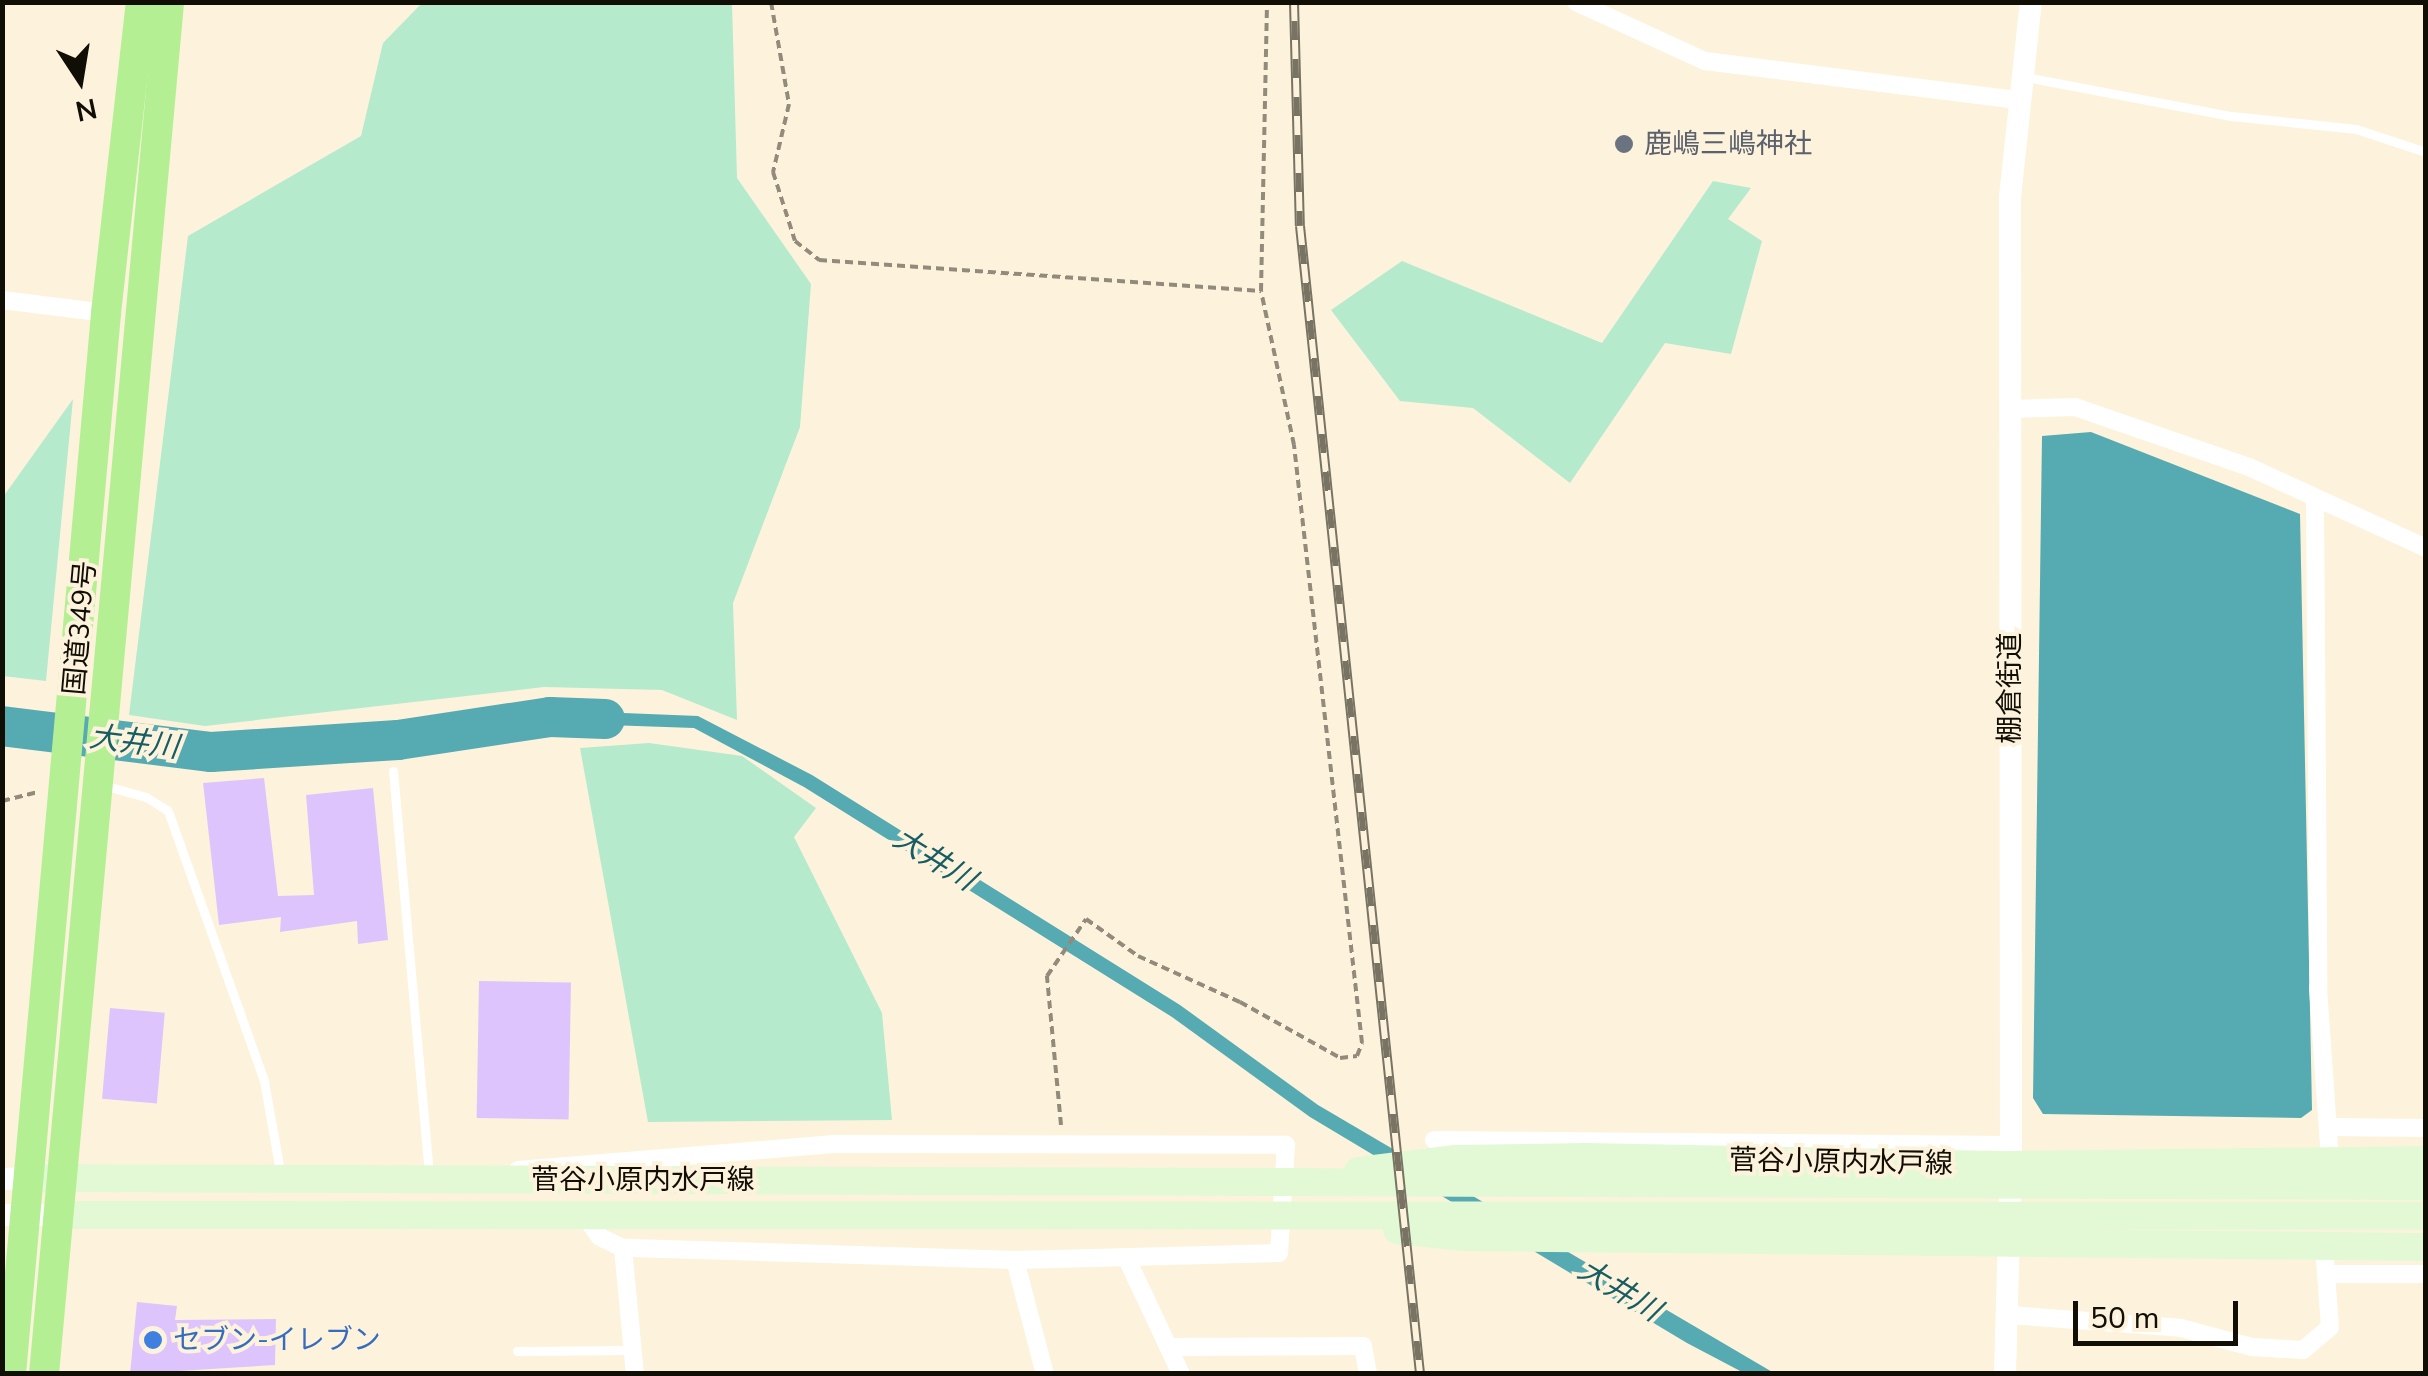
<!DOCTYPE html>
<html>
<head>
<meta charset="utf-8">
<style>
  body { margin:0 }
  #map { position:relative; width:2428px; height:1376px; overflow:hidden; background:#fdf3dc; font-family:"Nunito Sans","Noto Sans JP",sans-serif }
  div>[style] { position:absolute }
  .green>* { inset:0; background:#b5eacd }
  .water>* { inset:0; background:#56aab2 }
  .river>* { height:40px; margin:-20px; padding:0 20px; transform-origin:20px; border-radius:20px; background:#56aab2 }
  .building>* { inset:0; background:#dec4fd; transform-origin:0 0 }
  .path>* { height:4px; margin-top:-2px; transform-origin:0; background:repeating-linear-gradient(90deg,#928b7b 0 8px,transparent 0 13px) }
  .service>* { height:9px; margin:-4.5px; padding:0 4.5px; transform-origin:4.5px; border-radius:4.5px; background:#fff }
  .minor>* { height:18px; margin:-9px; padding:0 9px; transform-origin:9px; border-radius:9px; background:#fff }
  .tertiary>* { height:22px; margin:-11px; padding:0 11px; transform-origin:11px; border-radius:11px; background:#fff }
  .secondary>* { height:28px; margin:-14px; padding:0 14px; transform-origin:14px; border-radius:14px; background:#e3f9d6 }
  .trunk>* { height:30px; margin:-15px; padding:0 15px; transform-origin:15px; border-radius:15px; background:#b4f093 }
  .rail>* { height:10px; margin-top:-5px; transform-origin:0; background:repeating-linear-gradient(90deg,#fdf3dc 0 19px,#797364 0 38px); box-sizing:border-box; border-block:2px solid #797364 }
  .dots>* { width:28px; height:28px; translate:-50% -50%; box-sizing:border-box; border:5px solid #fdf3dc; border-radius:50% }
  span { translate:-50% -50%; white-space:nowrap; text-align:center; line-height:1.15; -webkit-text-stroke:8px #fdf3dc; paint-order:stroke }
  .worship-label { font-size:28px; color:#5b616d }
  .left { translate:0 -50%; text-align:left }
  .street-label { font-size:28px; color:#110e06 }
  .shop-label { font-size:28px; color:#366cbe }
  .water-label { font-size:30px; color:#175d64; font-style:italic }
  .frame { position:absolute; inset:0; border:5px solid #110e06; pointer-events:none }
  .north { position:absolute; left:30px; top:30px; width:100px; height:100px; -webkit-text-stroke:8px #fdf3dc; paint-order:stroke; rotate:168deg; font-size:28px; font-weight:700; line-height:40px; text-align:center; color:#110e06 }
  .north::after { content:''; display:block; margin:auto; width:35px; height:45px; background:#110e06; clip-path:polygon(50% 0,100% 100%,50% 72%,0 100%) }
  .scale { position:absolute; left:2073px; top:1301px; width:165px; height:45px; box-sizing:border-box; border:5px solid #110e06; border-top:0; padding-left:12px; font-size:30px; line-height:35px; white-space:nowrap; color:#110e06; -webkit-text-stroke:8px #fdf3dc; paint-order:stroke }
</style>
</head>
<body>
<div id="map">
  <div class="green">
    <div style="clip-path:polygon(422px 3px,732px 3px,737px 178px,811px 284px,800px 427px,733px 603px,737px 720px,662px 690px,544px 687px,205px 726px,129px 715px,188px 236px,361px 136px,383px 43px)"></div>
    <div style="clip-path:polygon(1713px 181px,1751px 188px,1728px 219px,1762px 241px,1731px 354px,1665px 343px,1570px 483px,1473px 408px,1400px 401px,1331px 310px,1402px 261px,1602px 343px)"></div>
    <div style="clip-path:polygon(73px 399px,46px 681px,3px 676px,3px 497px)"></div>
    <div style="clip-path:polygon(649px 743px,742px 756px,816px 808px,794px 837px,882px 1013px,892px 1120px,648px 1122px,580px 748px)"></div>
  </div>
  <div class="water">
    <div style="clip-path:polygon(2091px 432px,2300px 514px,2312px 1110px,2301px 1118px,2043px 1114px,2033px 1098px,2042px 436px)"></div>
    <div style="clip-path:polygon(549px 710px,698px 716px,812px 775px,1180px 1005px,1318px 1105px,1774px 1373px,1744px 1373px,1687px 1343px,1310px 1117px,1172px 1017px,804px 787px,694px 728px,550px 723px)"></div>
  </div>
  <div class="river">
    <div style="left:2px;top:726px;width:211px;rotate:7.1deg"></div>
    <div style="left:211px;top:752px;width:187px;rotate:-3.7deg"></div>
    <div style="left:398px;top:740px;width:154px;rotate:-8.6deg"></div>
    <div style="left:550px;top:717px;width:55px;rotate:2.1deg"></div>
  </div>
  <div class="building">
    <div style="clip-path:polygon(264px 778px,278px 896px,314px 895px,306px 795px,373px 788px,388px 940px,358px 944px,357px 921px,280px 932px,281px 917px,219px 925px,203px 783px)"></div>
    <div style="left:479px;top:981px;width:92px;height:137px;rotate:1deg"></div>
    <div style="left:110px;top:1008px;width:55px;height:91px;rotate:5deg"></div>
    <div style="clip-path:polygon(137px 1302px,177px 1306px,175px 1320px,276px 1319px,275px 1365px,130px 1374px)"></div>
  </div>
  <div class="path">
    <div style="left:771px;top:2px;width:104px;rotate:80deg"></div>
    <div style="left:789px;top:104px;width:70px;rotate:103.2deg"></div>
    <div style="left:773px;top:172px;width:72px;rotate:72.3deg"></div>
    <div style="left:795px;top:241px;width:31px;rotate:38deg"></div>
    <div style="left:819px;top:260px;width:443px;rotate:4deg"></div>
    <div style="left:2px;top:801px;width:36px;rotate:-14deg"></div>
    <div style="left:1061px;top:1125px;width:150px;rotate:-95.4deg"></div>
    <div style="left:1047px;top:976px;width:69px;rotate:-55.6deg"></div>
    <div style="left:1086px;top:919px;width:64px;rotate:35.4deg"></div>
    <div style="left:1138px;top:956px;width:112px;rotate:24.3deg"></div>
    <div style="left:1240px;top:1002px;width:115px;rotate:29.2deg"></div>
    <div style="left:1340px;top:1058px;width:17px;rotate:-7deg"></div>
    <div style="left:1357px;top:1056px;width:14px;rotate:-69deg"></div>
    <div style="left:1362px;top:1043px;width:602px;rotate:-96.49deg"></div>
    <div style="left:1294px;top:445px;width:157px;rotate:-102.1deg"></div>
    <div style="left:1261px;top:291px;width:289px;rotate:-88.8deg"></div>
  </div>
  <div class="service">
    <div style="left:2026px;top:77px;width:209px;rotate:10.8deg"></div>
    <div style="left:2231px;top:116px;width:126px;rotate:5.9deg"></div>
    <div style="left:2356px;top:129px;width:74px;rotate:18.2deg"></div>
    <div style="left:393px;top:771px;width:408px;rotate:84.9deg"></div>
    <div style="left:103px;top:785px;width:45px;rotate:15.6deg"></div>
    <div style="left:146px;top:797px;width:26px;rotate:32deg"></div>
    <div style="left:168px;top:811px;width:287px;rotate:70.4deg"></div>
    <div style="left:264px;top:1081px;width:97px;rotate:79.9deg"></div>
    <div style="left:517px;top:1351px;width:116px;rotate:-0.5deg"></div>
  </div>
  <div class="minor">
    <div style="left:1576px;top:2px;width:142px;rotate:24.6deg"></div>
    <div style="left:1705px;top:61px;width:314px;rotate:7.1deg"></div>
    <div style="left:2px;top:300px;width:105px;rotate:7.1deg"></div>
    <div style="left:2011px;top:409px;width:64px;rotate:-1.8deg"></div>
    <div style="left:2075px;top:407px;width:184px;rotate:19deg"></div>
    <div style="left:2249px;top:467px;width:195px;rotate:24.6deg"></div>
    <div style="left:2315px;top:501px;width:487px;rotate:89.6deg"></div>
    <div style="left:2318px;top:988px;width:171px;rotate:86deg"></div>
    <div style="left:2328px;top:1127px;width:98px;rotate:0.6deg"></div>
    <div style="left:1434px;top:1140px;width:577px;rotate:0.5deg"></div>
    <div style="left:518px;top:1170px;width:317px;rotate:-4.7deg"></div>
    <div style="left:834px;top:1144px;width:452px;rotate:0.1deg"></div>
    <div style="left:1286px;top:1145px;width:108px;rotate:93.7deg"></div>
    <div style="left:1279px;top:1253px;width:264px;rotate:178.5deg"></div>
    <div style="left:1015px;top:1260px;width:392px;rotate:-178.2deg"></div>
    <div style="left:623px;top:1248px;width:127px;rotate:84.6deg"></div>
    <div style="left:584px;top:1215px;width:27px;rotate:54deg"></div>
    <div style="left:600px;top:1237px;width:25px;rotate:26deg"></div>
    <div style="left:1126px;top:1257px;width:129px;rotate:64.8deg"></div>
    <div style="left:1015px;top:1260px;width:118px;rotate:75.3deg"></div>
    <div style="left:2331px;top:1274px;width:95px"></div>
    <div style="left:2010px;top:1315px;width:171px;rotate:4.3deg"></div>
    <div style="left:2181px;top:1328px;width:73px;rotate:15deg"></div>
    <div style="left:2252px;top:1347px;width:51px;rotate:3.4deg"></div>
    <div style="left:2303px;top:1350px;width:35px;rotate:-40deg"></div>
    <div style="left:2330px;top:1327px;width:79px;rotate:-94.3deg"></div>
    <div style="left:1168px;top:1347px;width:195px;rotate:-0.3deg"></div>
    <div style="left:1363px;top:1346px;width:28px;rotate:80deg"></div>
  </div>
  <div class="tertiary">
    <div style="left:2px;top:1179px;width:27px;rotate:-2deg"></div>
    <div style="left:2px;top:1215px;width:39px"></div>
    <div style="left:2005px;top:1374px;width:209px;rotate:-88.4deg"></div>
    <div style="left:2011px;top:1165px;width:968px;rotate:-90.06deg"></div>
    <div style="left:2010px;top:197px;width:196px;rotate:-83.9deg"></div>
  </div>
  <div class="secondary">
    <div style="left:1358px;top:1171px;width:98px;rotate:-7.1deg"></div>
    <div style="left:1455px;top:1159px;width:131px;rotate:-0.9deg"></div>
    <div style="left:1586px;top:1157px;width:425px;rotate:1.1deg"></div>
    <div style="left:2011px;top:1165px;width:415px;rotate:-0.7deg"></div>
    <div style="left:29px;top:1178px;width:2397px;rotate:0.19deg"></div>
    <div style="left:59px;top:1215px;width:2367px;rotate:0.02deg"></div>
    <div style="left:1397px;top:1230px;width:64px;rotate:6.2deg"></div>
    <div style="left:1461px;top:1237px;width:965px;rotate:0.59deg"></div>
  </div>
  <div class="trunk">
    <div style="left:11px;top:1374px;width:1065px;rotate:-84.88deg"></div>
    <div style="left:106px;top:313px;width:313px;rotate:-83.6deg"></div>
    <div style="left:44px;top:1374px;width:1378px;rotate:-84.79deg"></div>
  </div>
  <div class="rail">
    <div style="left:1294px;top:2px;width:224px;rotate:88.5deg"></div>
    <div style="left:1300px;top:226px;width:1154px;rotate:84.03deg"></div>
  </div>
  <div class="dots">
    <div style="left:1624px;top:144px;background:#6b7280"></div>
    <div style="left:153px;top:1340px;background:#3f7fe0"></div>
  </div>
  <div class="worship-label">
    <span class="left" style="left:1644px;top:144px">鹿嶋三嶋神社</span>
  </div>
  <div class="street-label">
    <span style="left:80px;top:628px;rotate:-85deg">国道349号</span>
    <span style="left:2010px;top:688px;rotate:-90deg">棚倉街道</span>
    <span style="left:1841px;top:1162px;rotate:1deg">菅谷小原内水戸線</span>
    <span style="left:643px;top:1180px">菅谷小原内水戸線</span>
  </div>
  <div class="shop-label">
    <span class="left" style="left:173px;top:1340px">セブン-イレブン</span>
  </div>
  <div class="water-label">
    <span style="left:134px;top:743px;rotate:7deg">大井川</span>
    <span style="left:934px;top:860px;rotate:32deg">大井川</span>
    <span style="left:1619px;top:1291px;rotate:31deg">大井川</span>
  </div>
  <div class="frame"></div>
  <div class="north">N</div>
  <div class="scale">50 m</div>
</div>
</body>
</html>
